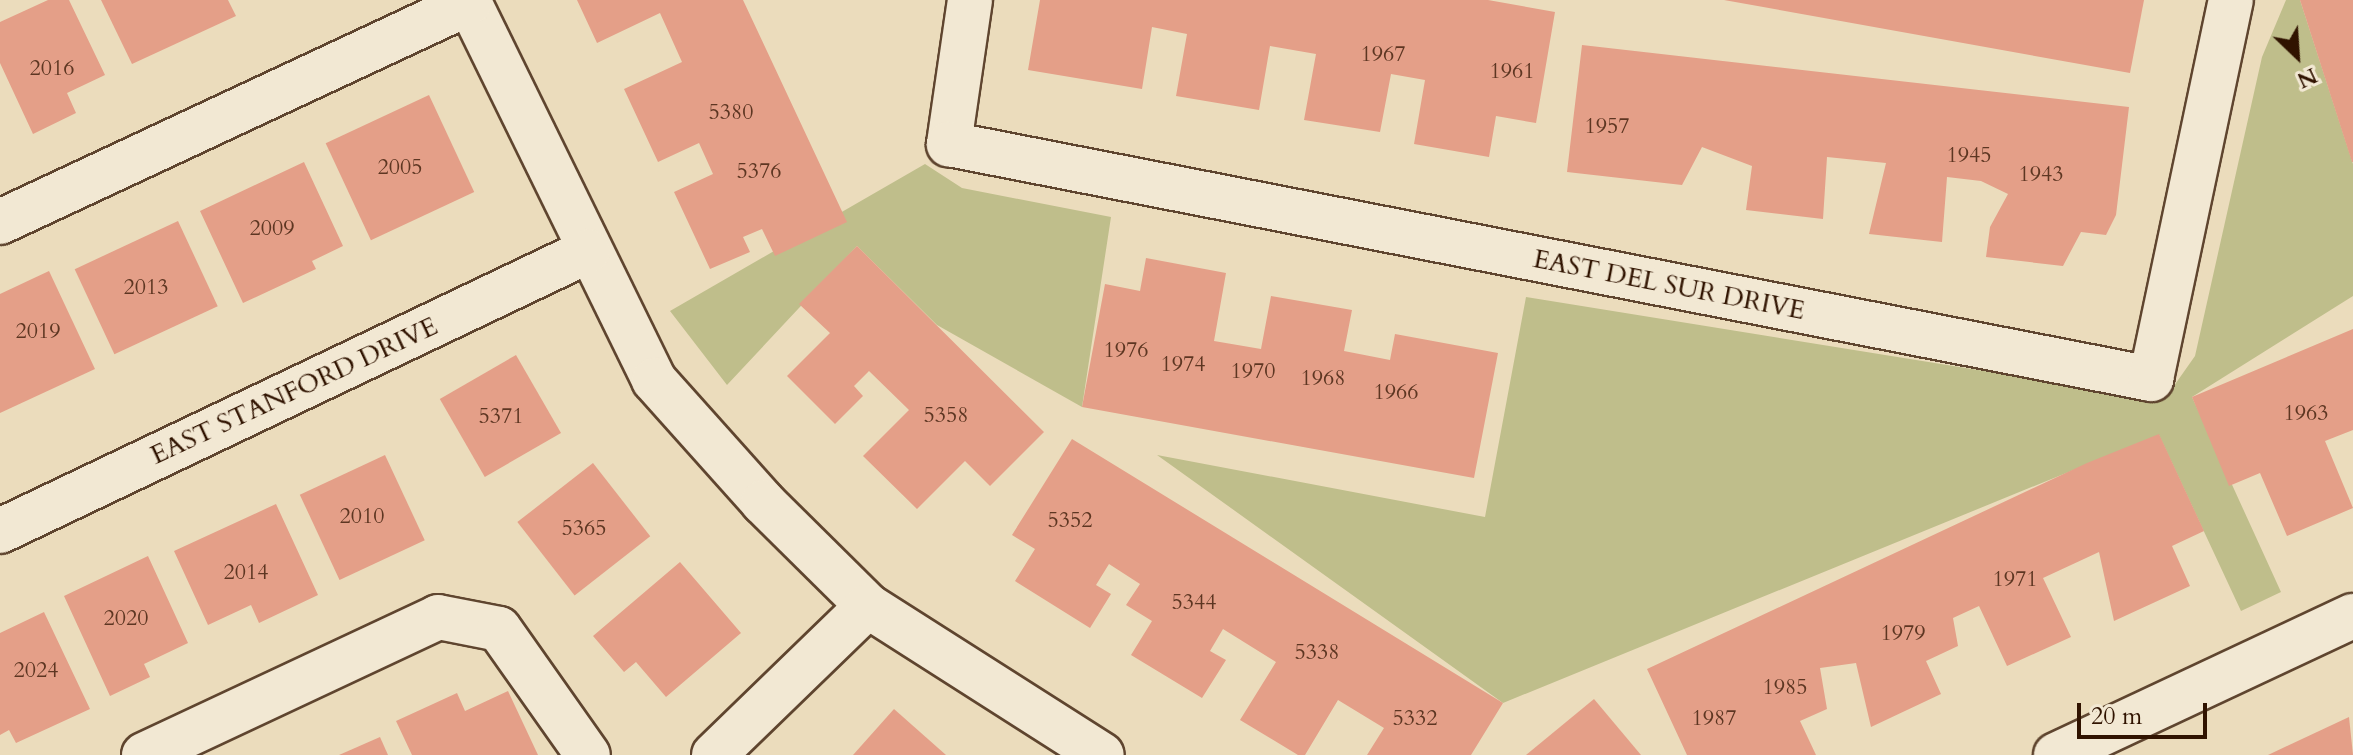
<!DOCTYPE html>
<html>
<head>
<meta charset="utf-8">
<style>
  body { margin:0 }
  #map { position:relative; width:2353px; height:755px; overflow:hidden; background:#ebdcbc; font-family:Cardo,serif }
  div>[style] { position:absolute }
  .green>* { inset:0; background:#bfbe8b }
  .building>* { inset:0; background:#e49f88; transform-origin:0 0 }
  .roads { filter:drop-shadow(2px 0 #5f452f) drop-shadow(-2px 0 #5f452f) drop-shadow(0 2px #5f452f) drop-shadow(0 -2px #5f452f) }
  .minor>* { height:44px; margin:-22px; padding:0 22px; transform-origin:22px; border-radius:22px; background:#f2e8d3 }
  span { translate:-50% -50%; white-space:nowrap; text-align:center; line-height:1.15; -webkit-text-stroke:6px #f2e8d3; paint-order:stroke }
  .number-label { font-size:22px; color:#5d3622 }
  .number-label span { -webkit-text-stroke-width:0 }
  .street-label { font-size:26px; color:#301300 }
  .north { position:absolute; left:2257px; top:16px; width:80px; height:80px; -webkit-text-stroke:6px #f2e8d3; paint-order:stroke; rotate:155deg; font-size:22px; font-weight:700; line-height:32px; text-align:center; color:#301300 }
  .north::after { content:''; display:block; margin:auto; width:28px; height:36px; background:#301300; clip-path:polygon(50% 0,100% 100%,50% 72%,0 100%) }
  .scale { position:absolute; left:2077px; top:703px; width:130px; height:36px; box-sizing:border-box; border:4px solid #301300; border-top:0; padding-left:10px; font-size:24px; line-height:28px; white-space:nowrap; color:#301300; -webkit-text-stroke:6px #f2e8d3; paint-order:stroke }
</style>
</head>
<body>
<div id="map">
  <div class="green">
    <div style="clip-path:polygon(2286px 0,2300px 0,2353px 164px,2353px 296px,2192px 397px,2281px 592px,2241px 611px,2159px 435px,1503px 703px,1157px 455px,1485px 517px,1526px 297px,2164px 400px,2195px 356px,2262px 57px)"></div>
    <div style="clip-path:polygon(925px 164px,962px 188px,1111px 217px,1082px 407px,937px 325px,857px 246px,727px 385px,670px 311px)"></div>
  </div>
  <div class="building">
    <div style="clip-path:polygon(48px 0,69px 0,105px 75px,67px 93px,76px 113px,33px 134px,0 63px,0 22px)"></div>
    <div style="clip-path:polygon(101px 0,228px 0,236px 16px,132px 64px)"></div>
    <div style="clip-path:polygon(577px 0,743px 0,847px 222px,775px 256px,762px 229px,743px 237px,750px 252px,710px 269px,674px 192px,713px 174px,699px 143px,658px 162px,624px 89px,682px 62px,660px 13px,597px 43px)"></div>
    <div style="clip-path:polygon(1040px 0,1488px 0,1555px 12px,1536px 123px,1496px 116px,1489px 157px,1414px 144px,1425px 80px,1391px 74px,1380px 132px,1304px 120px,1316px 54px,1270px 46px,1259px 110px,1176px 96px,1187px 34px,1152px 27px,1142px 89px,1028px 70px)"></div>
    <div style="clip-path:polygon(1724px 0,2144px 0,2130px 73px)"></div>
    <div style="clip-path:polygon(2300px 0,2353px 0,2353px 162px,2352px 162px)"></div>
    <div style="clip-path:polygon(1582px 45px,2129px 107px,2116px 215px,2106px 235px,2081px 232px,2063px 266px,1986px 257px,1990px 227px,2008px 194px,1981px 181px,1947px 177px,1942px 242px,1869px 234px,1886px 163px,1827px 157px,1823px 219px,1746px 210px,1752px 166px,1702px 147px,1682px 185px,1567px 172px)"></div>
    <div style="left:429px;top:95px;width:107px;height:114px;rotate:65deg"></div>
    <div style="clip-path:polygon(304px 162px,343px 246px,312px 261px,316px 269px,243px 303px,200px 211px)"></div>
    <div style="left:178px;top:221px;width:94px;height:114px;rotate:65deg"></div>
    <div style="clip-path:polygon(857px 246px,1044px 432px,990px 486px,965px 461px,917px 509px,863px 456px,909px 410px,869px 371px,854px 386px,863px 396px,835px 424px,787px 376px,830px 333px,799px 304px)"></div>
    <div style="clip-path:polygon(1146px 258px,1226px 273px,1214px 341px,1261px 349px,1271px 296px,1352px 310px,1344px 351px,1390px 360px,1395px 334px,1498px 353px,1474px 478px,1082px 407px,1105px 284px,1140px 291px)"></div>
    <div style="clip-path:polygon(49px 271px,95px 369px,0 413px,0 294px)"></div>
    <div style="clip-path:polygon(2353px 329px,2353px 430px,2325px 441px,2353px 508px,2287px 536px,2260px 473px,2229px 486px,2192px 397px)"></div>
    <div style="left:516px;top:355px;width:90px;height:88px;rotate:60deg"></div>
    <div style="clip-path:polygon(2159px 434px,2204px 531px,2172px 546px,2190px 586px,2114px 621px,2099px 552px,2043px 578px,2071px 637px,2007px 666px,1979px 606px,1953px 618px,1958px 646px,1926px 661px,1941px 694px,1871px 727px,1856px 663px,1820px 668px,1827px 709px,1800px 721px,1816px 755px,1687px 755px,1647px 669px,2087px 463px)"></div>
    <div style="clip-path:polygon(1072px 439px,1503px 703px,1471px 755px,1367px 755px,1384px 728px,1338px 700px,1305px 755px,1298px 755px,1240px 720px,1276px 662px,1223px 629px,1210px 651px,1226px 660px,1202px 698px,1131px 655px,1152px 621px,1126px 605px,1140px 584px,1109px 564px,1096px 585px,1111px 594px,1090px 628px,1015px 581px,1035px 549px,1012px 535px)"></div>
    <div style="left:385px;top:455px;width:94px;height:94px;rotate:65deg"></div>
    <div style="left:593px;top:463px;width:93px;height:96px;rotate:52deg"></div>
    <div style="clip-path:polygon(276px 504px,318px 595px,259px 623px,251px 605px,208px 625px,174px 551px)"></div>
    <div style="clip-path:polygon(148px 556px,188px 643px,144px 664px,150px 677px,110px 696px,64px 596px)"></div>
    <div style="clip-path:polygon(680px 562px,741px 633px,666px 697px,636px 662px,624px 672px,593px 636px)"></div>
    <div style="clip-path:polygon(44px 612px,90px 709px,16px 743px,9px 730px,0 735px,0 633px)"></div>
    <div style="clip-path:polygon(508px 691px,538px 755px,412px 755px,396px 721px,457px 693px,465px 711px)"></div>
    <div style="clip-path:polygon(1594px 699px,1641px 755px,1526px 755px)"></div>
    <div style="clip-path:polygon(894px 709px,946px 755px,853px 755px)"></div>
    <div style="clip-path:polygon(2349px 717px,2353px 755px,2268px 755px)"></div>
    <div style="clip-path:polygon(380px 737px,388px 755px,339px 755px)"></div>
  </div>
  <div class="roads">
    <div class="minor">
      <div style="left:468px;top:0;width:423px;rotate:63.9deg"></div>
      <div style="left:654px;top:380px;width:164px;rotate:48.2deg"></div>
      <div style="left:763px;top:502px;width:148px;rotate:44.7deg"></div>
      <div style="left:868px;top:606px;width:277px;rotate:32.5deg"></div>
      <div style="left:970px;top:0;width:146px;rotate:98.3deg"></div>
      <div style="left:949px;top:144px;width:1225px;rotate:11.06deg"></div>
      <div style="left:2151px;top:379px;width:387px;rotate:-78.1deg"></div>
      <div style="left:0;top:222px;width:518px;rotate:-25.03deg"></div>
      <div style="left:0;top:531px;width:651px;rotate:-25.46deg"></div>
      <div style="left:144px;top:755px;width:325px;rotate:-25.1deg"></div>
      <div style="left:438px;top:617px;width:62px;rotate:11.1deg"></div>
      <div style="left:499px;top:629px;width:154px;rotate:54.8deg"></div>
      <div style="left:714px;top:755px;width:214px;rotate:-44.1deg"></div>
      <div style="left:2056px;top:755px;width:328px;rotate:-25.1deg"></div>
    </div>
  </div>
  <div class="number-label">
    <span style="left:1383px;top:55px">1967</span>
    <span style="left:52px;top:69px">2016</span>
    <span style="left:1512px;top:72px">1961</span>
    <span style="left:731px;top:113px">5380</span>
    <span style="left:1607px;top:127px">1957</span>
    <span style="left:1969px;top:156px">1945</span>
    <span style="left:400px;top:168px">2005</span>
    <span style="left:759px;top:172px">5376</span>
    <span style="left:2041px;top:175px">1943</span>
    <span style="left:272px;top:229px">2009</span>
    <span style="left:146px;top:288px">2013</span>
    <span style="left:38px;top:332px">2019</span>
    <span style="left:1126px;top:351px">1976</span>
    <span style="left:1183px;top:365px">1974</span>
    <span style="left:1253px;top:372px">1970</span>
    <span style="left:1323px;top:379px">1968</span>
    <span style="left:1396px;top:393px">1966</span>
    <span style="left:2306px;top:414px">1963</span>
    <span style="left:946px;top:416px">5358</span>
    <span style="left:501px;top:417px">5371</span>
    <span style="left:362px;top:517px">2010</span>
    <span style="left:1070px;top:521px">5352</span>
    <span style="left:584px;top:529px">5365</span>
    <span style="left:246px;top:573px">2014</span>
    <span style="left:2015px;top:580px">1971</span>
    <span style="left:1194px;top:603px">5344</span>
    <span style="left:126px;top:619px">2020</span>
    <span style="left:1903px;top:634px">1979</span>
    <span style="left:1317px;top:653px">5338</span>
    <span style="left:36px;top:671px">2024</span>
    <span style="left:1785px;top:688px">1985</span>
    <span style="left:1415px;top:719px">5332</span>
    <span style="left:1714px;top:719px">1987</span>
  </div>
  <div class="street-label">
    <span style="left:1669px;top:285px;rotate:11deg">EAST DEL SUR DRIVE</span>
    <span style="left:294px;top:391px;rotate:-25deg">EAST STANFORD DRIVE</span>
  </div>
  <div class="north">N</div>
  <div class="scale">20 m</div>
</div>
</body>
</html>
